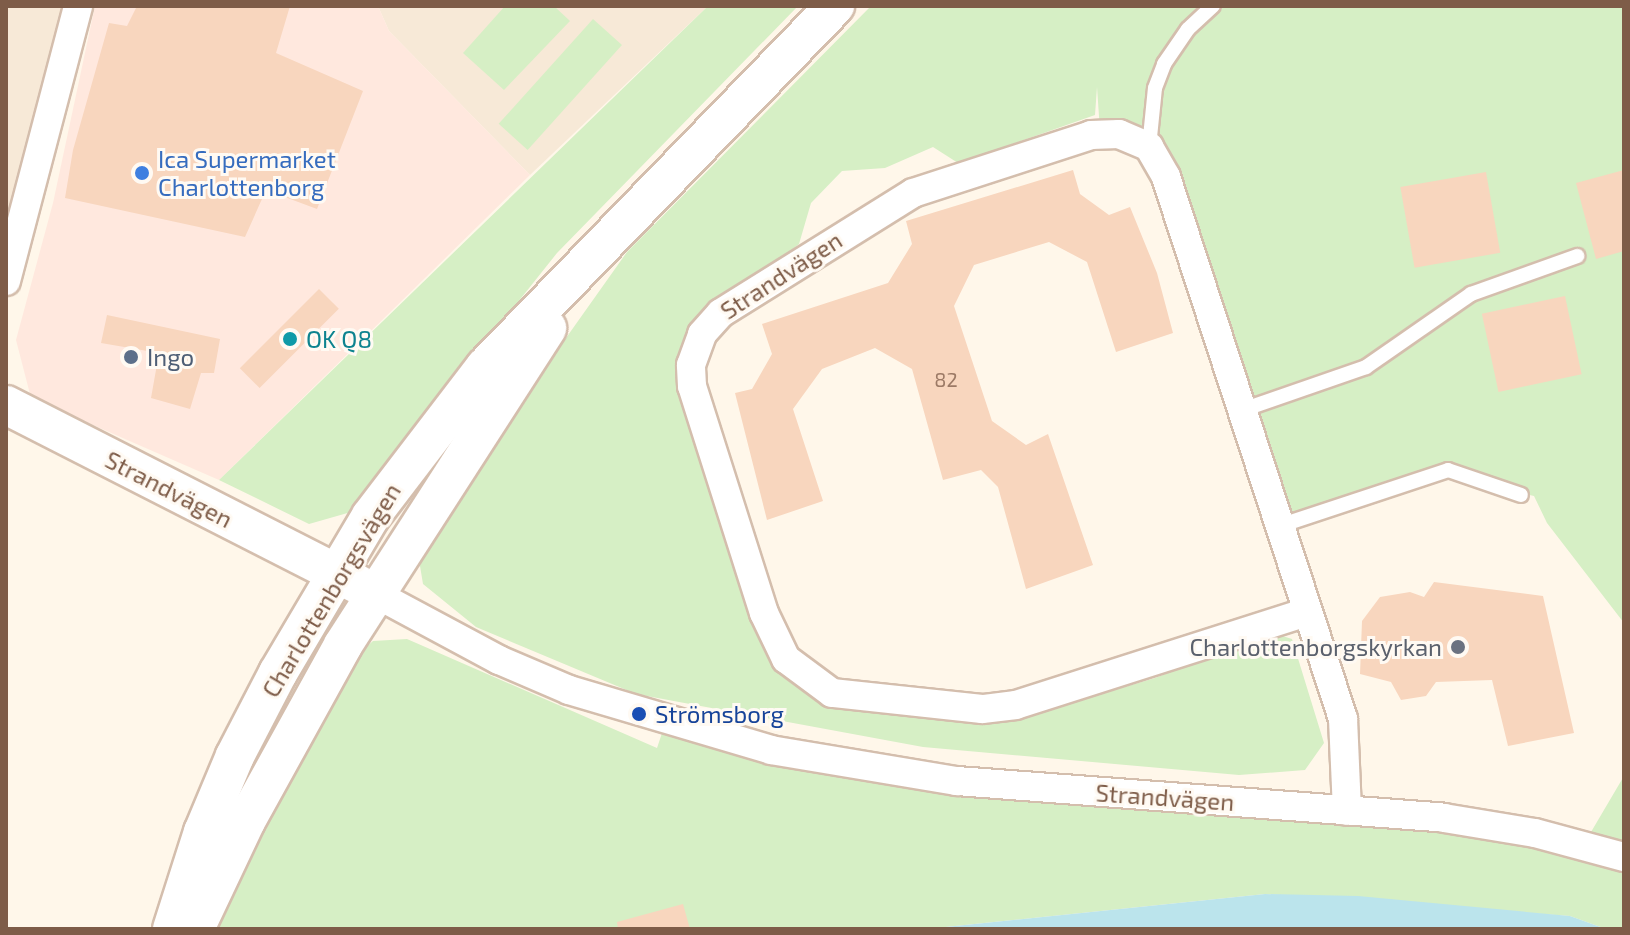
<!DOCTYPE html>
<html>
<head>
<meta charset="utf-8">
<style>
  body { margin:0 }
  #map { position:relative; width:1630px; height:935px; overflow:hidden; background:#fff7ea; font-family:"Exo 2",sans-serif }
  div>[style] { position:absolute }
  .residential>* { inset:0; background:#f7e9d7 }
  .commercial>* { inset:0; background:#ffe8de }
  .green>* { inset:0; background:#d6efc5; transform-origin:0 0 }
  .water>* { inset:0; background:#bbe4ec }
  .building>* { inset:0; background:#f8d6be; transform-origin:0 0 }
  .roads { filter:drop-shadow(2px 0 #d4bead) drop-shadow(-2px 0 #d4bead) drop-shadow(0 2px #d4bead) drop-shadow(0 -2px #d4bead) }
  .lane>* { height:14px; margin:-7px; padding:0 7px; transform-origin:7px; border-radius:7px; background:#fff }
  .street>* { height:28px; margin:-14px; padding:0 14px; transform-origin:14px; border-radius:14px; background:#fff }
  .secondary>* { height:38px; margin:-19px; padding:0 19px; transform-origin:19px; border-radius:19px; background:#fff }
  .dots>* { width:22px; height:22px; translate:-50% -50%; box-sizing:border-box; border:4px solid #fffaf3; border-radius:50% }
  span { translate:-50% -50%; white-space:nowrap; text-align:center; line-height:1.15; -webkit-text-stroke:6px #fffaf3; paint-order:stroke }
  .number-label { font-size:20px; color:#9c7a66 }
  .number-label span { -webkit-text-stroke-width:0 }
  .shop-label { font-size:24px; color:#366cbe }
  .left { translate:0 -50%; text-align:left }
  .street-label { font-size:24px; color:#7e5c48 }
  .culture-label { font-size:24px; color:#0d838f }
  .service-label { font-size:24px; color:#4e5e75 }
  .worship-label { font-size:24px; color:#5b616d }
  .right { translate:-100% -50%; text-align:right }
  .transit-label { font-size:24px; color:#164399 }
  .frame { position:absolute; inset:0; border:8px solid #7e5c48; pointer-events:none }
</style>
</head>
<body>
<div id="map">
  <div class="residential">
    <div style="clip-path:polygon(6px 6px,81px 6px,6px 259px)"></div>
    <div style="clip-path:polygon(378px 6px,708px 6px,530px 175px,389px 31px)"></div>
  </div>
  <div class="commercial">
    <div style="clip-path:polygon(95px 6px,378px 6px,389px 31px,530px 175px,219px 480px,31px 398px,16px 340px,53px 203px)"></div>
  </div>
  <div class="green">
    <div style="clip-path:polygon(505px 6px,554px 6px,570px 21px,504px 90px,463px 53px)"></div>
    <div style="clip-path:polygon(708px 6px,798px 6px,557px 253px,351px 512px,309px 524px,219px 480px)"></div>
    <div style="clip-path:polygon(871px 6px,1624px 6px,1624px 623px,1547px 523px,1534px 496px,1427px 471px,1270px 520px,1149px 148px,1100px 131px,1097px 87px,1095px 115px,958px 163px,933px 147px,885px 168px,842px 171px,811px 203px,799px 244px,755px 280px,682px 388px,692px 438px,764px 649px,791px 681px,828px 701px,943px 719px,1024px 717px,1155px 678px,1273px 633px,1292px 639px,1324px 743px,1305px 770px,1239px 775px,923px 747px,636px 694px,476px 627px,423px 584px,419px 560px,456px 493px,627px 252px)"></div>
    <div style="left:593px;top:19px;width:39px;height:141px;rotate:42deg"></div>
    <div style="clip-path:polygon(407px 639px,657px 748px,665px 724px,1085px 791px,1271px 806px,1581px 849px,1624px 776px,1624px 929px,1606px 929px,1570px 916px,1265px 894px,926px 929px,213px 929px,340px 670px,373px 641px)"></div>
  </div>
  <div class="water">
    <div style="clip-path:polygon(1265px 894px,1358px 896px,1570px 916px,1606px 929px,926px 929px)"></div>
  </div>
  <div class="building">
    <div style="clip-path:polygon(137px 6px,290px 6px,276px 53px,363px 91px,317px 209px,266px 190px,245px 237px,65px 198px,73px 150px,109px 23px,127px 26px)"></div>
    <div style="clip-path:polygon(1073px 170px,1080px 194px,1109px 215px,1130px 207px,1157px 273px,1173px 333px,1116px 352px,1087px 262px,1049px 242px,974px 265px,954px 306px,992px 421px,1026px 445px,1048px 434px,1093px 565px,1026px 589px,998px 487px,981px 470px,943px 480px,912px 369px,875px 348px,822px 369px,793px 409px,823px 501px,767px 520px,735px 393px,752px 389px,772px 354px,762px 324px,888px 283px,912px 244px,906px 221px)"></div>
    <div style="clip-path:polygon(1624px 170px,1624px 251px,1596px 259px,1576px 183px)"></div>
    <div style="left:1486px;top:172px;width:82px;height:87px;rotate:80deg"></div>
    <div style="left:319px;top:289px;width:28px;height:112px;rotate:45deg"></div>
    <div style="left:1565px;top:296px;width:80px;height:85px;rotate:78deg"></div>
    <div style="clip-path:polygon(107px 315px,220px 339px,214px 373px,201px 373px,190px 409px,151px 398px,159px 353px,101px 343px)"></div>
    <div style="clip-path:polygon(1434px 582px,1543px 596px,1574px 733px,1508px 746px,1492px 680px,1436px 682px,1426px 696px,1401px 700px,1391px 682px,1360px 674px,1362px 621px,1380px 597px,1410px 592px,1424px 597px)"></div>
    <div style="clip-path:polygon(683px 904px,690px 929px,618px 929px,617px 922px)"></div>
  </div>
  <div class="roads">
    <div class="lane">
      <div style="left:1149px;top:147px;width:59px;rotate:-84.2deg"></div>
      <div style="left:1155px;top:88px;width:26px;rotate:-69deg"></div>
      <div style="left:1164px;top:64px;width:42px;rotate:-55.6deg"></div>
      <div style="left:1188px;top:29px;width:34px;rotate:-43deg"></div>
      <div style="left:1242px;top:410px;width:131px;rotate:-19.1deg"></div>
      <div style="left:1366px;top:367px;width:128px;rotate:-34.8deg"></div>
      <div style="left:1471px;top:294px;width:113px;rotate:-19.7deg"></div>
      <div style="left:1279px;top:526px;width:178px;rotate:-18.3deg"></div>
      <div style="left:1448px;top:470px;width:77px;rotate:18.9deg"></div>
    </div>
    <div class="street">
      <div style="left:6px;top:281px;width:284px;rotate:-75.3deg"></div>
      <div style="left:374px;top:593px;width:142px;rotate:28.2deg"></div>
      <div style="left:499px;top:660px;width:76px;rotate:23.2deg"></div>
      <div style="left:569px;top:690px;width:211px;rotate:16.5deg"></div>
      <div style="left:771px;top:750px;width:189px;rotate:9.5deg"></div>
      <div style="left:957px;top:781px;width:488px;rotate:4.3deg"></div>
      <div style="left:1444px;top:818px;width:92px;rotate:9.4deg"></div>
      <div style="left:1535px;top:833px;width:92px;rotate:15.1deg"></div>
      <div style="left:1307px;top:612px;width:305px;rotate:162.3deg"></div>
      <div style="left:1016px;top:705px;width:34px;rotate:173deg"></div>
      <div style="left:982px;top:709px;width:151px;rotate:-173.9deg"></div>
      <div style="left:832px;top:693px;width:57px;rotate:-143.5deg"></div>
      <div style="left:786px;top:659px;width:51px;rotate:-115.6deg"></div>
      <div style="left:764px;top:613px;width:238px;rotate:-107.6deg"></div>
      <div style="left:692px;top:386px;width:21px;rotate:-93deg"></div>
      <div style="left:691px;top:365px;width:33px;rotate:-70deg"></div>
      <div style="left:702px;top:334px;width:28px;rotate:-48deg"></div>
      <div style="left:721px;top:313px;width:226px;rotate:-32deg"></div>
      <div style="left:913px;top:193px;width:187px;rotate:-18deg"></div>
      <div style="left:1091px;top:135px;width:28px;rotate:-2deg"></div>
      <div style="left:1119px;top:134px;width:33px;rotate:23deg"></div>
      <div style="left:1149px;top:147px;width:34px;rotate:60deg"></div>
      <div style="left:1166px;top:177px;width:570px;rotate:71.91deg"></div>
      <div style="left:1343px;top:719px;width:92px;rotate:87.5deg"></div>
    </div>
    <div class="secondary">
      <div style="left:6px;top:405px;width:395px;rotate:27deg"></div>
      <div style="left:172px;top:929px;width:102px;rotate:-72.3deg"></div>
      <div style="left:203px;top:832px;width:82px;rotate:-67.2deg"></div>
      <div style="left:235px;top:756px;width:93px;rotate:-62.6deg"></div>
      <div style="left:278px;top:673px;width:182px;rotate:-59.4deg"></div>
      <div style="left:371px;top:516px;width:188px;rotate:-52.6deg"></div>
      <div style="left:485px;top:367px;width:503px;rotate:-45.89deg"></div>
      <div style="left:195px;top:929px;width:119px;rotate:-64.7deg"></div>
      <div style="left:246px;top:821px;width:201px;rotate:-61.1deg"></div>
      <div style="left:343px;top:645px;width:377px;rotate:-57.2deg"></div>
    </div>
  </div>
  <div class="dots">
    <div style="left:142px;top:173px;background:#3f7fe0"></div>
    <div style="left:290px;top:339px;background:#0f9aa8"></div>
    <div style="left:131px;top:357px;background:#5c6f8a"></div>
    <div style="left:1458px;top:647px;background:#6b7280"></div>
    <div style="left:639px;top:714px;background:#1a4fb4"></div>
  </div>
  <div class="number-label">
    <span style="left:946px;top:379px">82</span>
  </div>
  <div class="shop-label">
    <span class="left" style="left:158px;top:173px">Ica Supermarket<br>Charlottenborg</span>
  </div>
  <div class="street-label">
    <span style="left:781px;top:275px;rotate:-33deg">Strandvägen</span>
    <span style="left:169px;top:489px;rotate:27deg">Strandvägen</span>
    <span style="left:331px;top:590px;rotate:-59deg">Charlottenborgsvägen</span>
    <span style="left:1165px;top:797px;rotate:4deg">Strandvägen</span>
  </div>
  <div class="culture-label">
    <span class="left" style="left:306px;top:339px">OK Q8</span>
  </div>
  <div class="service-label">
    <span class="left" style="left:147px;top:357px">Ingo</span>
  </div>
  <div class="worship-label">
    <span class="right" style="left:1442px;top:647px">Charlottenborgskyrkan</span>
  </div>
  <div class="transit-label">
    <span class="left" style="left:655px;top:714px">Strömsborg</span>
  </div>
  <div class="frame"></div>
</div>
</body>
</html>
